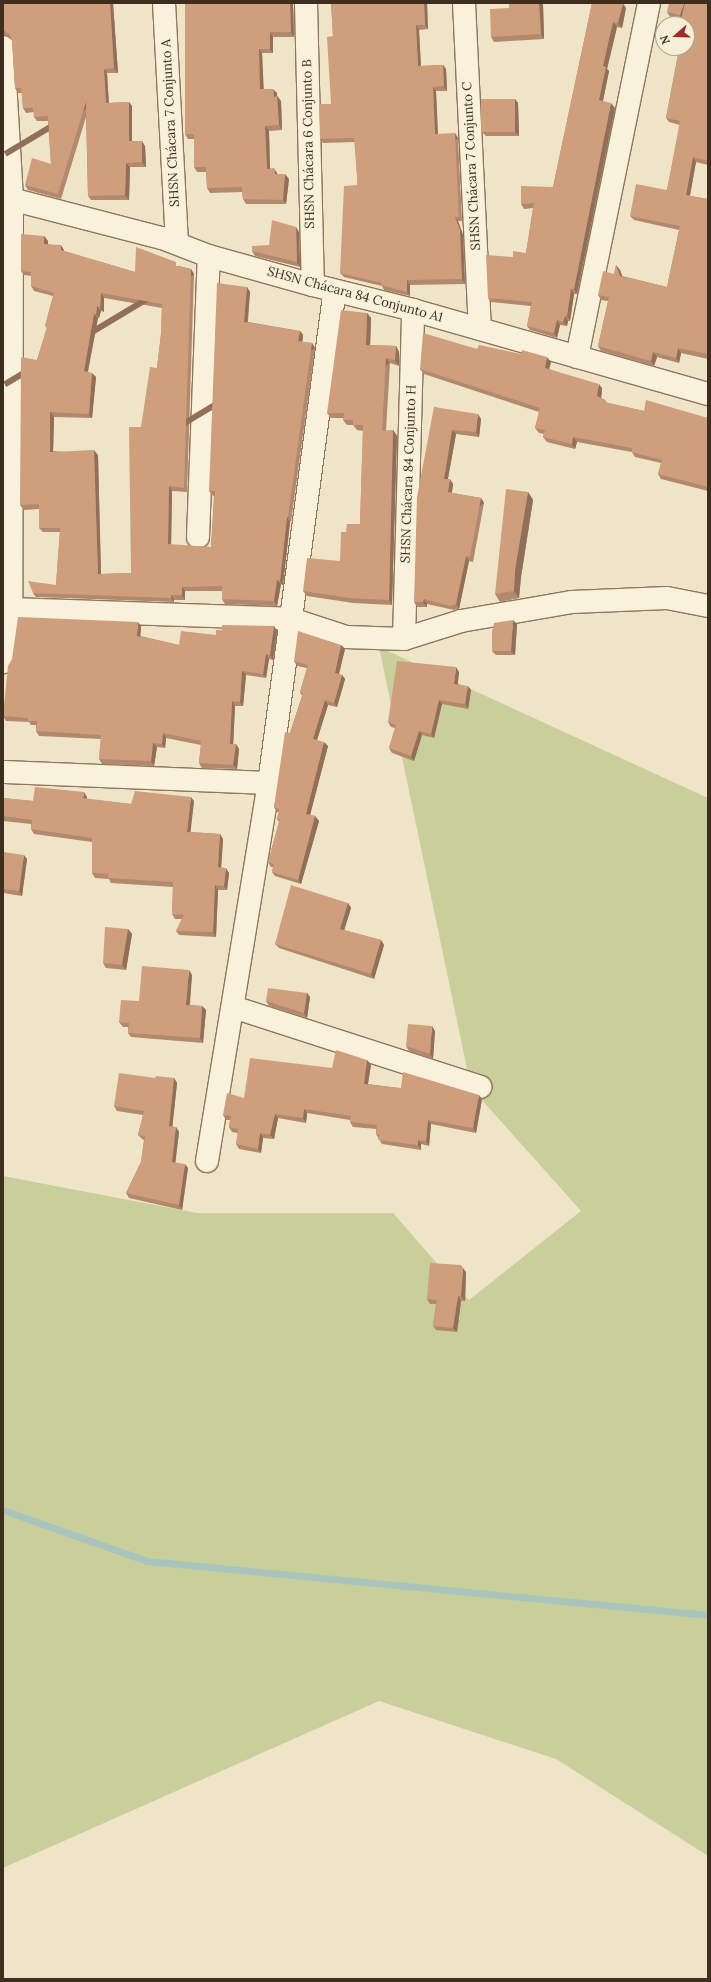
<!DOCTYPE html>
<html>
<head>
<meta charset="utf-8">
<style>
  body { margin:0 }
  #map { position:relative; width:711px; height:1982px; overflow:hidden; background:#f0e4c8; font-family:Lora,serif }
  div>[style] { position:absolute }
  .green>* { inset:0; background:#c9cf9b }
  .stream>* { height:7px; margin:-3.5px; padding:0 3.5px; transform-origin:3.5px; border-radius:3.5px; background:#a9c4bc }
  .roads { filter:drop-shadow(1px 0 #8d765c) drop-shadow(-1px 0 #8d765c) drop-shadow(0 1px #8d765c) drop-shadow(0 -1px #8d765c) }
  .street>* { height:22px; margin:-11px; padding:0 11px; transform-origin:11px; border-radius:11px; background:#faf1dc }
  .wall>* { inset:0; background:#b2896c }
  .shaded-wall>* { inset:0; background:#916f58; transform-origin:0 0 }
  .building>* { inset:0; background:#cf9f7d; transform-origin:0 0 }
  span { translate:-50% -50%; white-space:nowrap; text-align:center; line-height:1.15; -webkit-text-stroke:3px #f7eed8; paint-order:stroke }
  .street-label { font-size:13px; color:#3d2e20 }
  .frame { position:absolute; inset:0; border:4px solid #3d2e20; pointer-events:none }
  .north { position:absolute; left:655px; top:16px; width:40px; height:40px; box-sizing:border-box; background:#f7eed8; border:1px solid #ada18e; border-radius:50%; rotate:250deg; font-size:11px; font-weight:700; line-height:16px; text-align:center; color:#3d2e20 }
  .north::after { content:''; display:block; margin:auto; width:14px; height:18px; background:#9e2a2b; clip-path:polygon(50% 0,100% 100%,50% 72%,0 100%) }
</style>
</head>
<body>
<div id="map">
  <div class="green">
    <div style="clip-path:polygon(379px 647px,708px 798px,708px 1856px,556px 1759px,379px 1701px,3px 1868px,3px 1176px,197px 1213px,393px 1213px,469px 1300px,581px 1211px,471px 1088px)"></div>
  </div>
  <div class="stream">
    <div style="left:3px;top:1510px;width:153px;rotate:19.5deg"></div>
    <div style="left:147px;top:1561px;width:564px;rotate:5.5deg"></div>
  </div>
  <div class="roads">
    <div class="street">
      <div style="left:164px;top:3px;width:240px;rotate:86.9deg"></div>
      <div style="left:306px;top:3px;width:282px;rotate:88.6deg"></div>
      <div style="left:464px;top:3px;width:326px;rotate:87.2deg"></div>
      <div style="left:3px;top:47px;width:153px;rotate:86.6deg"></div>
      <div style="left:12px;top:200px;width:409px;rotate:90.1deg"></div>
      <div style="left:11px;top:609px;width:54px;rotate:98.6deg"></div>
      <div style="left:3px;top:197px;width:164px;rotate:14.5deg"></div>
      <div style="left:162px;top:238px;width:50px;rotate:21deg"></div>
      <div style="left:209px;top:256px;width:108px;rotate:15.6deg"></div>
      <div style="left:313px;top:285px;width:103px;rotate:14deg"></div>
      <div style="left:413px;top:310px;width:307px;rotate:15.9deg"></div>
      <div style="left:577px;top:357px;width:361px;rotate:-78.5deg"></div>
      <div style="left:198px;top:537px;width:281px;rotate:-87.8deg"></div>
      <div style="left:11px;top:609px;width:280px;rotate:2deg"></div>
      <div style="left:291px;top:619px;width:58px;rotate:18.1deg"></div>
      <div style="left:346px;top:637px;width:58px;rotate:2deg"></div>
      <div style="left:404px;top:639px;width:60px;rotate:-17.5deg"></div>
      <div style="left:461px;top:621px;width:113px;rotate:-9.7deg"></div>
      <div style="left:572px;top:602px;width:95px;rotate:-2.4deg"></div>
      <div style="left:667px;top:598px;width:42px;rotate:11deg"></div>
      <div style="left:404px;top:639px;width:329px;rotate:-88.4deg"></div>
      <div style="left:3px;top:772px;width:266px;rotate:2.4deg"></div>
      <div style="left:233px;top:1007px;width:260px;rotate:17.9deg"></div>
      <div style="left:207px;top:1161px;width:383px;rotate:-80.7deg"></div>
      <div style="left:269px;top:783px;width:496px;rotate:-82.4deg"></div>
    </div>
  </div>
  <div class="wall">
    <div style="clip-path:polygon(3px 3px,113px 3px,118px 73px,107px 73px,109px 103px,129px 102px,132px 106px,132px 141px,145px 146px,146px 167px,130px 167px,129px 200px,91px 200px,88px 196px,86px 117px,61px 199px,28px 190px,25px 185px,51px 164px,48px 121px,37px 121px,34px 117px,34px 112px,26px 113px,23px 108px,22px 93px,18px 93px,15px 88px,12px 41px,11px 38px,8px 36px,3px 35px)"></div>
    <div style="clip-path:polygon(176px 3px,293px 3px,294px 37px,273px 37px,273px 53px,262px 53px,263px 89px,277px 93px,277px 96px,281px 101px,282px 130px,269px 131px,270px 168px,277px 173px,277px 174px,289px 179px,286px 204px,246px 204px,243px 199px,242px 192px,210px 193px,207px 188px,206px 172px,197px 172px,194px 167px,194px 139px,188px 139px,185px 134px,185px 3px)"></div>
    <div style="clip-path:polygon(331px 3px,427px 3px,428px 29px,419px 30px,421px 66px,443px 65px,446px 69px,447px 91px,436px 91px,438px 134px,458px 138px,462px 221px,458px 221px,463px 235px,465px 284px,410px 285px,410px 296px,384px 290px,382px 286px,344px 277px,340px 273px,357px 185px,357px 176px,355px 142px,323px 143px,320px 139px,331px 104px,333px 36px)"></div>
    <div style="clip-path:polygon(592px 3px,626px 8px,622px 28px,617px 27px,607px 69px,609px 71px,603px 101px,615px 108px,577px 294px,574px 294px,570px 321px,568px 321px,567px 326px,560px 325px,557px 338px,530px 330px,527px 326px,531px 306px,491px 302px,488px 298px,513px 257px,526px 253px,533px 208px,524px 209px,521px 204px,553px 187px)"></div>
    <div style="clip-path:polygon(708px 3px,708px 165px,696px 162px,690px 196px,708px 199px,708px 359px,681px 353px,679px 363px,657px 357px,654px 366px,601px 351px,598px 346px,608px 301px,601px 300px,598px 295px,614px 274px,616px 265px,620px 270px,622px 276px,667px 287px,679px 230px,634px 220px,630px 216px,667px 190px,680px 125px,669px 122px,666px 118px,678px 54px,666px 52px,664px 48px,687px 48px,681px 20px,670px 17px,667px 12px)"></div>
    <div style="clip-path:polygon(543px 4px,544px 39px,494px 42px,491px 37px,509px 8px)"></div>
    <div style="clip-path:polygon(515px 99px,518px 103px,519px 136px,486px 136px,482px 132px)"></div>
    <div style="clip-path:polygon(299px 232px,300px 267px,255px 256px,252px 251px,269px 245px)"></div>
    <div style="clip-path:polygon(evenodd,44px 236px,48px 241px,48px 244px,64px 250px,64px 251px,135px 272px,179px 266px,191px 269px,194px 274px,187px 492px,172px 491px,171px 545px,211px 547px,214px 496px,212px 495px,209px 491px,247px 287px,250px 292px,248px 322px,300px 331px,303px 335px,302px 342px,312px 343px,315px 348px,291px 522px,290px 522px,283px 585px,281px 584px,277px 606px,225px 604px,222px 599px,222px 591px,185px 591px,185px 600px,174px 600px,174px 602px,36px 597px,33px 593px,56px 585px,60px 532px,43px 532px,39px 528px,39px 509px,24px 510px,20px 505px,37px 360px,47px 328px,45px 326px,53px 296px,34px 291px,31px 286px,31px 276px,24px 275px,21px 271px,44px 236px,104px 298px,162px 308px,161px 334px,157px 368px,141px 427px,131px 573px,101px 574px,98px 455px,53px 451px,54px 417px,92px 418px,96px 377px,88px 372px,98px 318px,99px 318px,101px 311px,104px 312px,104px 298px)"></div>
    <div style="clip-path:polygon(367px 313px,371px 318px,370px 345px,396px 346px,399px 352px,399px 366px,390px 363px,386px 431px,393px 430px,397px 436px,392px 605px,353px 603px,307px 596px,303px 591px,340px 561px,346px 532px,360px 524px,363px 431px,357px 430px,353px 425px,347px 425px,343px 420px,343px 418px,331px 418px,327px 413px)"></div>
    <div style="clip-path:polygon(477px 349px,551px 362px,549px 369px,602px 388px,601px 398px,605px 400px,607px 403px,644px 411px,708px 418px,708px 491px,661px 479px,658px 474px,661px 463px,635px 457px,632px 452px,577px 442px,575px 449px,547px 442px,543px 437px,544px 434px,539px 433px,535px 428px,539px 412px,424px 374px,420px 369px)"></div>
    <div style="clip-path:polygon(434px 407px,481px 419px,479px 437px,456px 434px,448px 479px,453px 484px,452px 493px,481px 498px,484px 503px,473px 562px,469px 561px,459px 609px,454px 610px,427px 604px,427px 607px,417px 607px,414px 602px)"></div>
    <div style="clip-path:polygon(528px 492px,533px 500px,521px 577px,519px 598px,500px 602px,495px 594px)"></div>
    <div style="clip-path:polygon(517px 624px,515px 655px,496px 655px,492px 651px)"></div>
    <div style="clip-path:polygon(141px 626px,140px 636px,179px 645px,216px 635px,222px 630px,274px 626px,277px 631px,273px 660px,269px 659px,266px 678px,246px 675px,243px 706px,235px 706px,233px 744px,236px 744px,239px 749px,237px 769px,202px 768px,199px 763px,201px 745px,166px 738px,165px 748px,157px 747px,154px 766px,102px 764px,99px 759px,101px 739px,39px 736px,36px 731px,36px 725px,31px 725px,29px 722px,6px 721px,3px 716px)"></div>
    <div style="clip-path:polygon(341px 645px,345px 649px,339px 674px,342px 675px,345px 679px,337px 707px,328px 705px,317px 740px,328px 746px,310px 815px,315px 816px,319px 821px,301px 884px,275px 876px,272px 872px,273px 867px,271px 867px,268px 862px,279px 822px,277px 819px,279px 812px,277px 812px,274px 807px,290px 733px,302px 696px,300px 692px,307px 668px,297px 666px,294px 661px)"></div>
    <div style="clip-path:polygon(459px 672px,458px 684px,471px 690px,468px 709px,442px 704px,434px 738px,422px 735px,414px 761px,392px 753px,389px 748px,395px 728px,391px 727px,388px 722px)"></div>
    <div style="clip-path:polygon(87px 797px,87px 799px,131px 804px,194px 801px,190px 832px,220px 834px,223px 839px,221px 867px,229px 873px,227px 890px,218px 890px,216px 937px,179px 935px,176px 931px,182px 919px,175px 919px,172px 914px,173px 887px,111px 883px,109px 879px,95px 878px,92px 873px,92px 842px,34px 834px,31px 829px,31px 824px,3px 821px,3px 798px,33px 801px)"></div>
    <div style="clip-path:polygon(3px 852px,27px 859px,22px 896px,3px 893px)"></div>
    <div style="clip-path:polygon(348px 903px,351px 908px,344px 930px,381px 940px,384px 945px,374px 979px,279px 948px,275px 944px)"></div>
    <div style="clip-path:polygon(128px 929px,132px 934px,126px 970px,106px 968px,103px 963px)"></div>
    <div style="clip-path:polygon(192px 975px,190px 1005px,202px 1006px,206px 1010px,203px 1043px,131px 1037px,128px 1033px,128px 1027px,123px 1027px,119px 1022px,139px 1001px)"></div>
    <div style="clip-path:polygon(307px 993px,310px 997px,307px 1018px,269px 1006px,266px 1001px)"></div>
    <div style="clip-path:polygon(435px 1031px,433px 1059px,409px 1051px,406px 1046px)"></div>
    <div style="clip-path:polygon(367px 1060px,371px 1065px,368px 1084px,482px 1099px,476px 1133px,431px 1124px,429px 1146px,421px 1144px,421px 1150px,382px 1144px,376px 1134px,376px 1129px,353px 1127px,350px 1122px,350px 1120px,307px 1113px,306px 1123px,278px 1118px,274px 1139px,263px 1138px,261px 1153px,239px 1149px,236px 1144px,238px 1133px,232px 1132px,229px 1127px,230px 1120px,226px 1120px,223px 1115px,244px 1098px,332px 1068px)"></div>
    <div style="clip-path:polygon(155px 1078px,174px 1078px,177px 1083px,172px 1127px,176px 1127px,179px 1132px,175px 1162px,188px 1168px,182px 1210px,129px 1198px,126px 1193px,141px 1162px,144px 1140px,142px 1139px,138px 1135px,143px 1115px,117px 1111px,114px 1106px)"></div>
    <div style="clip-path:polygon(466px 1272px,465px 1301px,461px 1301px,457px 1332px,436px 1330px,433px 1326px,436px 1304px,430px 1304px,427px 1299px)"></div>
  </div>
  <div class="shaded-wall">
    <div style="clip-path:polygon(110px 3px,113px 3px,118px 73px,114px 68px)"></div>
    <div style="clip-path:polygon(290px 3px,293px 3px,294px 37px,291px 32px)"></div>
    <div style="clip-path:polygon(424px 3px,427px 3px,428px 29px,425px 25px)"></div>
    <div style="clip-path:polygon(539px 3px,542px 3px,543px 4px,544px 39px,541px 34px)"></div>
    <div style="clip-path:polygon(623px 3px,626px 8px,622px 28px,618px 23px)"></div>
    <div style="clip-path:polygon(684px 3px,689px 3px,684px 20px,680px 15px)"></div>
    <div style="clip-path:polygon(613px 22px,617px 27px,607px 69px,609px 71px,602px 105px,599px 100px,603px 66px)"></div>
    <div style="clip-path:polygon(416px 25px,419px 30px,421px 70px,418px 66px)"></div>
    <div style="clip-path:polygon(270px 32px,273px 37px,273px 53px,270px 49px)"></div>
    <div style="clip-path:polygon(259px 49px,262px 53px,264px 94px,260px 89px)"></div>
    <div style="clip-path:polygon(443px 65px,446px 69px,447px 91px,444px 86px)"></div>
    <div style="clip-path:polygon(104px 69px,107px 73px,109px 108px,106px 103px)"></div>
    <div style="clip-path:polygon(433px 87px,436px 91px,438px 139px,435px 134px)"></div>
    <div style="clip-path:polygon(273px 89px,277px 93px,277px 102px,274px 97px)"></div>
    <div style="clip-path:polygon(277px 96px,281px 101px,282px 130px,279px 125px)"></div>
    <div style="clip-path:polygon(515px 99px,518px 103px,519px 136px,515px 132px)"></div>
    <div style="left:86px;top:102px;width:6px;height:96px;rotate:59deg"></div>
    <div style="clip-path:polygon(129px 102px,132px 106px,132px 146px,129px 141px)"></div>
    <div style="clip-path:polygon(611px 103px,615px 108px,577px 294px,574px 289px)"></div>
    <div style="clip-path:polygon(265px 126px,269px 131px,270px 173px,267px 169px)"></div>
    <div style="left:455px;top:133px;width:6px;height:84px;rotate:59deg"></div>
    <div style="clip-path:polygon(142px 141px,145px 146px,146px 167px,142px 162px)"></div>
    <div style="clip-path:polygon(693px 157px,696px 162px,689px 200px,686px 195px)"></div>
    <div style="clip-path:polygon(126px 163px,130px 167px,129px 200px,125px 195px)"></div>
    <div style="clip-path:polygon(274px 168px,277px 173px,279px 179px,275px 174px)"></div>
    <div style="clip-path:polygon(285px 174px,289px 179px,286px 204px,283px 200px)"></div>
    <div style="clip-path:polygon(455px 217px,458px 221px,463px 235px,465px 284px,462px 279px)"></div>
    <div style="clip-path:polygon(296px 227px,299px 232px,300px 267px,297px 262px)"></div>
    <div style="clip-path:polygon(44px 236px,48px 241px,48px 249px,44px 244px)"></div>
    <div style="clip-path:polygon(61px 245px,64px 250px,64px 255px,61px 250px)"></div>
    <div style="clip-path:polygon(616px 265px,620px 270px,624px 281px,620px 276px)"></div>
    <div style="left:191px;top:269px;width:6px;height:219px;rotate:59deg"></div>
    <div style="clip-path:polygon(407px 280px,410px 285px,410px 296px,407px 292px)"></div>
    <div style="clip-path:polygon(247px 287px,250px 292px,247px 326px,244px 322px)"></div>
    <div style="clip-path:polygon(571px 289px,574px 294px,570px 321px,567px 316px)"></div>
    <div style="clip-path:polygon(101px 293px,104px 298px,104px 312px,100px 308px)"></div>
    <div style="clip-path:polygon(97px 306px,101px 311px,99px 318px,96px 314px)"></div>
    <div style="clip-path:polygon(367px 313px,371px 318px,370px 351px,366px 345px)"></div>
    <div style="clip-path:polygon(94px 314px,98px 318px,87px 375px,84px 371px)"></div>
    <div style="clip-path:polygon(565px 316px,568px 321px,567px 326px,563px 322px)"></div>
    <div style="clip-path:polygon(557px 320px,560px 325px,557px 338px,554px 333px)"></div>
    <div style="clip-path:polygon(300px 331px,303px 335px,302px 346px,298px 341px)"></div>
    <div style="left:312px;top:343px;width:6px;height:176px;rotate:59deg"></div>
    <div style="clip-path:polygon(396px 346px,399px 352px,399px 366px,395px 360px)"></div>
    <div style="clip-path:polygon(678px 348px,681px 353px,679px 363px,676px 358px)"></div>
    <div style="clip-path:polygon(653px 352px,657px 357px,654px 366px,651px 361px)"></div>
    <div style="clip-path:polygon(547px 357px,551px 362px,548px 373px,545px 368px)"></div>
    <div style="left:386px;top:358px;width:6px;height:73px;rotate:51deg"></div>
    <div style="clip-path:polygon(92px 373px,96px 377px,92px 418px,89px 414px)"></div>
    <div style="clip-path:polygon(599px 384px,602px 388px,601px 401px,597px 396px)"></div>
    <div style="clip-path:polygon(50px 412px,54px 417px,53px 456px,50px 452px)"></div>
    <div style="clip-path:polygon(478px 414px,481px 419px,479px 437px,476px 432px)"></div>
    <div style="clip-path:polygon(393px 430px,397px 436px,392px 605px,389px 600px)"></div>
    <div style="clip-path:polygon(452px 430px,456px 434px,447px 483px,444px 479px)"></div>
    <div style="clip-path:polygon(573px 437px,577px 442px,575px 449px,572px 444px)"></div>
    <div style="clip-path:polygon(94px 450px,98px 455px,101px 579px,98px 574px)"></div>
    <div style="clip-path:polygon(450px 479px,453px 484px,451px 497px,448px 492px)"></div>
    <div style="clip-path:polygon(169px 486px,172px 491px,171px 549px,168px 544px)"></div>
    <div style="clip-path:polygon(528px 492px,533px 500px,521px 577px,519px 598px,514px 591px,515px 570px)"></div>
    <div style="left:481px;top:498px;width:6px;height:60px;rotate:59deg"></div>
    <div style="clip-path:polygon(287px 517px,290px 522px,283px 585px,280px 581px)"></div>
    <div style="clip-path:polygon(466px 556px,469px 561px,459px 609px,456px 604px)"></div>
    <div style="clip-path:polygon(277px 580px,281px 584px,277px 606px,274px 601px)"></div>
    <div style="clip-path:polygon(182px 587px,185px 591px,185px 600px,182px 595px)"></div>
    <div style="clip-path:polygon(171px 595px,174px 600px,174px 602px,171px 598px)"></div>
    <div style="clip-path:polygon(424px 599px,427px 604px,427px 607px,423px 602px)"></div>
    <div style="clip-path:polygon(513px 620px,517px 624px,515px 655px,511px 651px)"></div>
    <div style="clip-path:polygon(138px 622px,141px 626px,140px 640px,137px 636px)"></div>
    <div style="clip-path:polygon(274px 626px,277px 631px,273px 660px,270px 655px)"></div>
    <div style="clip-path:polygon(341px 645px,345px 649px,338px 677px,335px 673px)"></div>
    <div style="clip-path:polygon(266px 654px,269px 659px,266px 678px,263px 674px)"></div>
    <div style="clip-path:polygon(456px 667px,459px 672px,457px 688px,454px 684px)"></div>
    <div style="clip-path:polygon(242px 671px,246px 675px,243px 706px,240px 702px)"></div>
    <div style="clip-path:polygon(342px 675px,345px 679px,337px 707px,334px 703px)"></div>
    <div style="clip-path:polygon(468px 686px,471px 690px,468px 709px,465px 704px)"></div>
    <div style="clip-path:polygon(325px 700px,328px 705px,316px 743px,313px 739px)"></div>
    <div style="clip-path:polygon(439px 700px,442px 704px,434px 738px,431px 734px)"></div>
    <div style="clip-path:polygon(232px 701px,235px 706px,233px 749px,230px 744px)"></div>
    <div style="clip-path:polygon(419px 731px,422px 735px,414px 761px,411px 756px)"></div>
    <div style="clip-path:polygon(163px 733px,166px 738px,165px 748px,162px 744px)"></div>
    <div style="clip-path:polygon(324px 742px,328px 746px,309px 819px,306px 814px)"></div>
    <div style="clip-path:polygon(153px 743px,157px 747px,154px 766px,151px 761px)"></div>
    <div style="clip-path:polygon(236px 744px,239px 749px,237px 769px,233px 765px)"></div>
    <div style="clip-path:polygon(84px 792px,87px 797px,87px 803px,83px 798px)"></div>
    <div style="clip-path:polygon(191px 797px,194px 801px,190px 837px,187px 832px)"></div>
    <div style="clip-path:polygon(315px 816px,319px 821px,301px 884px,298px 880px)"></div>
    <div style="clip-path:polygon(220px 834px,223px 839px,221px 871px,218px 867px)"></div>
    <div style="clip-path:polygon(24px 855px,27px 859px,22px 896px,19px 891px)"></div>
    <div style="clip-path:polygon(226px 868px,229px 873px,227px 890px,224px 886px)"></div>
    <div style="clip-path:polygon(215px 885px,218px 890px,216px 937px,213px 932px)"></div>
    <div style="clip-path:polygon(348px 903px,351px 908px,343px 934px,340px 929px)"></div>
    <div style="clip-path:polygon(128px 929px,132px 934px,126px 970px,122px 965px)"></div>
    <div style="clip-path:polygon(381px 940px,384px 945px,374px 979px,371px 974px)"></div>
    <div style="clip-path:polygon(189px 970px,192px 975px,189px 1009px,186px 1005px)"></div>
    <div style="clip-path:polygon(307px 993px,310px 997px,307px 1018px,304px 1013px)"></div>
    <div style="clip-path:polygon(202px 1006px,206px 1010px,203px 1043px,200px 1038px)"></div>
    <div style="clip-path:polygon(432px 1026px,435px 1031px,433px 1059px,430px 1054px)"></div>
    <div style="clip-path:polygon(367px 1060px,371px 1065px,367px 1089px,364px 1084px)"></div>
    <div style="clip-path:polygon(174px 1078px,177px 1083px,172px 1131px,169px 1126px)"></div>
    <div style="clip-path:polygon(479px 1095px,482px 1099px,476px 1133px,473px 1128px)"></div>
    <div style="clip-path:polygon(304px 1109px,307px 1113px,306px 1123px,303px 1118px)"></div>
    <div style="clip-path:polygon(275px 1114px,278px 1118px,274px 1139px,270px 1135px)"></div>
    <div style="clip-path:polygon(428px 1120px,431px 1124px,429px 1146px,426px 1141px)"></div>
    <div style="clip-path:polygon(176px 1127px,179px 1132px,175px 1166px,172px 1162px)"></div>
    <div style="clip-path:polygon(260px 1133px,263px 1138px,261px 1153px,258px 1149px)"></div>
    <div style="clip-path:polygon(418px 1140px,421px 1144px,421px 1150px,418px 1145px)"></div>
    <div style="clip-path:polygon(185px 1164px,188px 1168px,182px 1210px,179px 1205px)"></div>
    <div style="clip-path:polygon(463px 1268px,466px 1272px,465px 1301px,461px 1296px)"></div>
    <div style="clip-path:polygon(458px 1296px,461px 1301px,457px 1332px,453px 1328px)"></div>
  </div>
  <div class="building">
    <div style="clip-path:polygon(3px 3px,110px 3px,114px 68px,104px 69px,106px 103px,129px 102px,129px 141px,142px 141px,142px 162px,126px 163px,125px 195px,88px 196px,86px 102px,58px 194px,25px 185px,32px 158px,51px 164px,48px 116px,34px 117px,33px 108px,23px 108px,21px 88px,15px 88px,12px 41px,10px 35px,5px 31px,3px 30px)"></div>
    <div style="clip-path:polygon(185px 3px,290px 3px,291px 32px,270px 32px,270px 49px,259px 49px,260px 89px,273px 89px,274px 97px,277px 96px,279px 125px,265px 126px,267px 169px,274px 168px,275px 174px,285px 174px,283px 200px,243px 199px,242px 187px,207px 188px,206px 167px,194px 167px,194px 134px,185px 134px)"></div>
    <div style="clip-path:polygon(331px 3px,424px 3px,425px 25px,416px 25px,418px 66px,443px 65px,444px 86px,433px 87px,435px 134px,455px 133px,459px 217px,455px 217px,460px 230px,462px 279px,407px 280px,407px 292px,381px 285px,382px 283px,340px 273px,344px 186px,357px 185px,357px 176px,354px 138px,320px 139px,319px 104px,331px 104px,327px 37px,333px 36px)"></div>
    <div style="clip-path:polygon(509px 3px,539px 3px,541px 34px,491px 37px,490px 9px,509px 8px)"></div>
    <div style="clip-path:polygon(592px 3px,623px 3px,618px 23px,613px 22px,603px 66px,606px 67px,599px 100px,611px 103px,574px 289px,571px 289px,567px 316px,565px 316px,563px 322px,557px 320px,554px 333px,527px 326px,532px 302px,488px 298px,486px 255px,513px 257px,513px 251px,526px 253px,534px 203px,521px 204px,521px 186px,553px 187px)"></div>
    <div style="clip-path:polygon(669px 3px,684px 3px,680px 15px,667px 12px)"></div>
    <div style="clip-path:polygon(685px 3px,708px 3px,708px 161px,693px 157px,686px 195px,708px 199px,708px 354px,678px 348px,676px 358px,653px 352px,651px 361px,598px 346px,609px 297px,598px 295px,603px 271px,614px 274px,616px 265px,620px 276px,667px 287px,680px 226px,630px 216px,636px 184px,667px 190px,680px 121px,666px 118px,679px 50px,668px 48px,687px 48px,687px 24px,680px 24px)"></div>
    <div style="left:515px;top:99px;width:33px;height:34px;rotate:90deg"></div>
    <div style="clip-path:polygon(272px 220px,296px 227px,297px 262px,252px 251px,252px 246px,269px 245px)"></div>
    <div style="clip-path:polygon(evenodd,21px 234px,44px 236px,44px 244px,61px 245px,61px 250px,135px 272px,136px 247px,176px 262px,176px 266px,191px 269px,184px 488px,169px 486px,168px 544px,211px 547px,215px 491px,209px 491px,217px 283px,247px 287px,244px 322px,300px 331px,298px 341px,312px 343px,288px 517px,287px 517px,280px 581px,277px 580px,274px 601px,222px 599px,222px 586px,182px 587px,182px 595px,171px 595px,171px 598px,33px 593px,28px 581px,56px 585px,60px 528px,39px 528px,39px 504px,20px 505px,21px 357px,37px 360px,47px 327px,45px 326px,54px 293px,31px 286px,31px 272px,21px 271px,21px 234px,101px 293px,162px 304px,161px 334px,157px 368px,150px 367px,141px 427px,129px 427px,131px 573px,98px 574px,94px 450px,50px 452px,50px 412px,89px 414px,92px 373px,84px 371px,94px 314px,96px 314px,97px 306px,100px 308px,101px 293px)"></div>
    <div style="clip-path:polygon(341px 310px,367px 313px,366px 345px,396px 346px,395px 360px,386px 358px,382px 431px,393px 430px,389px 600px,349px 598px,303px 591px,307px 558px,340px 561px,341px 532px,346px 532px,347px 524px,360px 524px,363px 425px,353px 425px,353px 420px,343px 420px,344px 413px,327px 413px)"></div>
    <div style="clip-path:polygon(423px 333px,477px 349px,479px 345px,521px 354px,522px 350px,547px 357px,545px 368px,599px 384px,597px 396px,605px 400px,605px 402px,644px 411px,646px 400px,708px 418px,708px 487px,658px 474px,662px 460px,632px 452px,632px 448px,573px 437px,572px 444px,543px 437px,545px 430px,535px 428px,540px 408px,420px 369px)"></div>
    <div style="clip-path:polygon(434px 407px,478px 414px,476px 432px,452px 430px,444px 479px,450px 479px,448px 492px,481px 498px,470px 557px,466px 556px,456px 604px,450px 606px,424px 599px,423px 602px,414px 602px,417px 497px)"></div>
    <div style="clip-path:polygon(506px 489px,528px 492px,515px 570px,514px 591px,495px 594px)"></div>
    <div style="clip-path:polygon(18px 617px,138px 622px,137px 636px,179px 645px,181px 631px,216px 635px,216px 630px,222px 630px,222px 625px,274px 626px,270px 655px,266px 654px,263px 674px,242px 671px,240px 702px,232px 701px,230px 744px,236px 744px,233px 765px,199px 763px,201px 741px,163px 733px,162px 744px,153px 743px,151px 761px,99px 759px,101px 735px,36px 731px,37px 721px,28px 721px,28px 718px,3px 716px,8px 666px,12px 659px)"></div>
    <div style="clip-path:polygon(513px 620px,511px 651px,492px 651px,492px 632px,494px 623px)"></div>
    <div style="clip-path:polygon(298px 631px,341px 645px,335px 673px,342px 675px,334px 703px,325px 700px,313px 739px,324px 742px,306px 814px,315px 816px,298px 880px,272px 872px,274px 864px,268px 862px,280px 819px,277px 819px,279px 809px,274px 807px,285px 732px,290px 733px,303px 693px,300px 692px,308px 665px,294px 661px)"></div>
    <div style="clip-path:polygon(397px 661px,456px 667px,454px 684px,468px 686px,465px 704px,439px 700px,431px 734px,419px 731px,411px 756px,389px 748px,396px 725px,388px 722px)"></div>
    <div style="clip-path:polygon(35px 787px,84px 792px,83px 798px,131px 804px,135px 791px,191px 797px,187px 832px,220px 834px,218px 867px,226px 868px,224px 886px,215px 885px,213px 932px,176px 931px,184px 915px,172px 914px,173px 882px,108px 878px,108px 874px,92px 873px,92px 838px,31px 829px,32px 820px,3px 816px,3px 798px,33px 801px)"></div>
    <div style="clip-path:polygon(3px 852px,24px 855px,19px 891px,3px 889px)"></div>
    <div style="clip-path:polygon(291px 885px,348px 903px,340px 929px,381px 940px,371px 974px,275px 944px)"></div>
    <div style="clip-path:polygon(105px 927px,128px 929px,122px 965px,103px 963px)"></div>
    <div style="clip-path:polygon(142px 966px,189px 970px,186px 1005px,202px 1006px,200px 1038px,128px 1033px,129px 1023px,119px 1022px,121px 1000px,139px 1001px)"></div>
    <div style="clip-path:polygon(268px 988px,307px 993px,304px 1013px,266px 1001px)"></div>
    <div style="clip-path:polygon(408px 1024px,432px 1026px,430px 1054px,406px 1046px)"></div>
    <div style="clip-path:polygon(336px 1050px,367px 1060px,364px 1084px,401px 1088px,403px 1072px,479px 1095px,473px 1128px,428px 1120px,426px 1141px,418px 1140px,418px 1145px,378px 1140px,379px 1135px,376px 1134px,377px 1125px,350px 1122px,351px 1116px,304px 1109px,303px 1118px,275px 1114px,270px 1135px,260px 1133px,258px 1149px,236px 1144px,238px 1129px,229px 1127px,231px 1116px,223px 1115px,227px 1093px,244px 1098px,250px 1058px,332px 1068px)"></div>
    <div style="clip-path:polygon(119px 1073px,155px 1078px,156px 1076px,174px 1078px,169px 1126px,176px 1127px,172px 1162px,185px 1164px,179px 1205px,126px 1193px,141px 1162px,145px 1136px,138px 1135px,144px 1111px,114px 1106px)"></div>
    <div style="clip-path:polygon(430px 1263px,461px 1265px,463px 1268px,461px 1296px,458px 1296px,453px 1328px,433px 1326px,437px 1300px,427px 1299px)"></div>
  </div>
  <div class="street-label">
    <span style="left:171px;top:123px;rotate:-93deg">SHSN Chácara 7 Conjunto A</span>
    <span style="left:309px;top:144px;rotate:-91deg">SHSN Chácara 6 Conjunto B</span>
    <span style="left:472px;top:166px;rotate:-93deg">SHSN Chácara 7 Conjunto C</span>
    <span style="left:355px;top:295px;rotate:15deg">SHSN Chácara 84 Conjunto A1</span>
    <span style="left:409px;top:474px;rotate:-88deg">SHSN Chácara 84 Conjunto H</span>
  </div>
  <div class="frame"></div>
  <div class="north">N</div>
</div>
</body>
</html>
